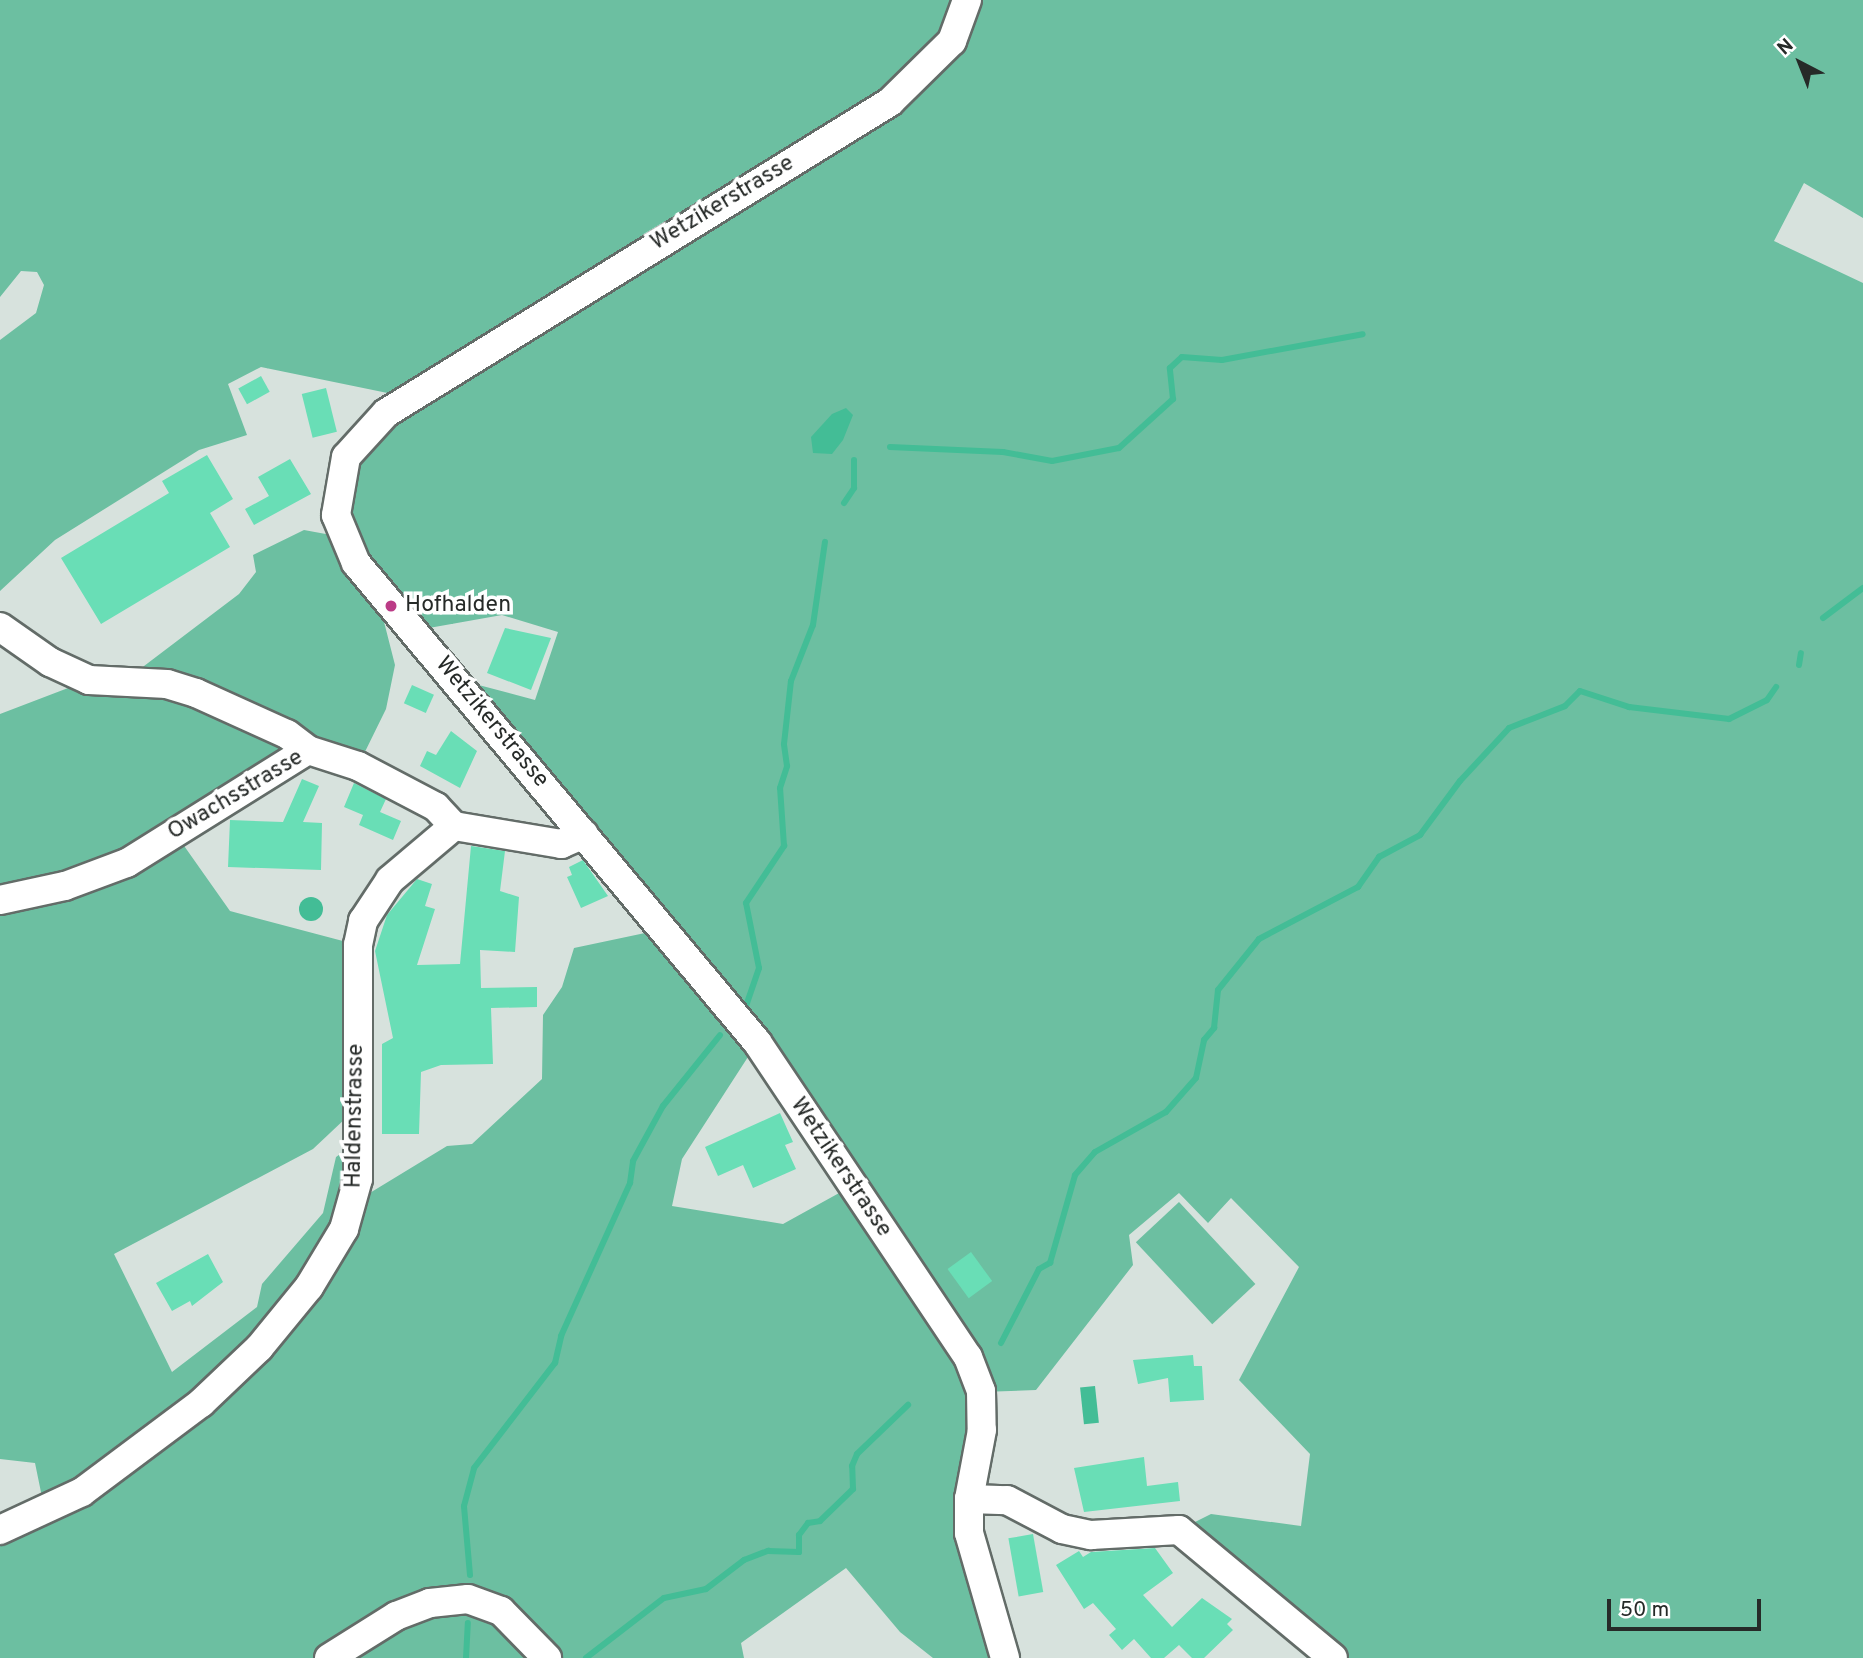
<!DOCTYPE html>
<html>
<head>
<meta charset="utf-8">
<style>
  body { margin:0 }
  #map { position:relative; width:1863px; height:1658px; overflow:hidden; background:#d7e2dd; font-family:Overpass,sans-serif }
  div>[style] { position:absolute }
  .green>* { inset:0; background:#6cbfa1; transform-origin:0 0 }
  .water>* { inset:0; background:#43bd96; transform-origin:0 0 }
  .round { border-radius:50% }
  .stream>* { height:6px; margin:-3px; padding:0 3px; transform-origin:3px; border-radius:3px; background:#43bd96 }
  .building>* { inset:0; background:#69deb6; transform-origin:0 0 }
  .roads { filter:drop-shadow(2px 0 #636c68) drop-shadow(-2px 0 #636c68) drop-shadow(0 2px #636c68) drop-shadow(0 -2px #636c68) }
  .minor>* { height:28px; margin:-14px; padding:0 14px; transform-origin:14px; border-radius:14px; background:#fff }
  .dots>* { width:19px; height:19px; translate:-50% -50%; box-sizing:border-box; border:4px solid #fff; border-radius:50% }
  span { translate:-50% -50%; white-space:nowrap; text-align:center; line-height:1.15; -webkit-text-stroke:7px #fff; paint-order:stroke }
  .street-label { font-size:23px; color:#262a28 }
  .poi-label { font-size:23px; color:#262a28 }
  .left { translate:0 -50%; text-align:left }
  .north { position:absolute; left:1765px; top:28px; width:70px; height:70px; -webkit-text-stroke:5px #fff; paint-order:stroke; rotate:318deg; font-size:19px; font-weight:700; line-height:28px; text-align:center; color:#262a28 }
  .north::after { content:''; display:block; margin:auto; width:24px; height:32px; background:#262a28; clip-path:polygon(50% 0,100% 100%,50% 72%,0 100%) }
  .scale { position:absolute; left:1607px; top:1599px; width:154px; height:32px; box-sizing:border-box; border:4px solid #262a28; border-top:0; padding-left:9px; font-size:21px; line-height:24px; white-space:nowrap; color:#262a28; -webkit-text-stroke:5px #fff; paint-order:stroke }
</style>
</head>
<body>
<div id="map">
  <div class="green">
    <div style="clip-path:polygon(evenodd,0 0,1863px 0,1863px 218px,1804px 183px,1774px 241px,1863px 283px,1863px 1658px,1311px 1658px,1322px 1648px,1179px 1530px,1211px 1514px,1301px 1526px,1310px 1454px,1239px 1380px,1299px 1267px,1231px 1198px,1208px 1223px,1179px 1193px,1129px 1235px,1133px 1265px,1036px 1390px,981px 1392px,969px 1499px,1005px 1658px,933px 1658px,900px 1632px,846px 1568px,741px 1643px,744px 1658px,0 1658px,0 1530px,43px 1502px,35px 1463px,0 1459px,0 714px,89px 680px,119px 685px,239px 594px,256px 572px,253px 555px,304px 530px,342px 537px,338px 482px,407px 397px,261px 367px,228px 384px,247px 435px,199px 450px,55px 540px,0 591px,0 340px,36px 313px,44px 285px,37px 272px,21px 271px,0 297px,0 0,381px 610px,412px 631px,502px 615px,558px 632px,535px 700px,452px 678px,664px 929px,574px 948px,562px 987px,543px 1015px,542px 1079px,472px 1144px,447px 1146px,355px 1202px,346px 1150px,336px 1157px,323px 1213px,262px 1284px,257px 1307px,172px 1372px,114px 1254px,313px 1149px,347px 1117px,358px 945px,230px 911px,175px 833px,326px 754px,358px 766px,386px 709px,395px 665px,381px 610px,0 0,757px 1043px,850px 1187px,783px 1224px,672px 1206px,682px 1159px,757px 1043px)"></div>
    <div style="left:1179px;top:1202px;width:112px;height:59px;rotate:47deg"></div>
  </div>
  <div class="water">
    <div style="clip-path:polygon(846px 408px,853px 415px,843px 440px,832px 454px,813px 453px,811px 437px,832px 414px)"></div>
    <div class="round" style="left:299px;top:897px;width:24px;height:24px"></div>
    <div style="left:1095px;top:1386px;width:37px;height:15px;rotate:84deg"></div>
  </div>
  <div class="stream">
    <div style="left:890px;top:447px;width:113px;rotate:2.5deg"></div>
    <div style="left:1003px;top:452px;width:50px;rotate:10.4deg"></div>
    <div style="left:1052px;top:461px;width:68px;rotate:-11deg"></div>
    <div style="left:1119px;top:448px;width:73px;rotate:-42.2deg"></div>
    <div style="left:1173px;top:399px;width:31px;rotate:-96deg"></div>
    <div style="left:1170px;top:368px;width:16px;rotate:-43deg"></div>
    <div style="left:1182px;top:357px;width:40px;rotate:4.3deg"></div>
    <div style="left:1222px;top:360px;width:143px;rotate:-10.4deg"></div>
    <div style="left:844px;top:503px;width:18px;rotate:-56deg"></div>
    <div style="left:854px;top:488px;width:28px;rotate:-90deg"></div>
    <div style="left:1823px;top:618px;width:50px;rotate:-36.9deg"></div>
    <div style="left:1799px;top:665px;width:12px;rotate:-81deg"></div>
    <div style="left:746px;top:1006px;width:40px;rotate:-71.1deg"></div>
    <div style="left:759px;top:968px;width:66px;rotate:-101.3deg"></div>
    <div style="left:746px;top:903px;width:69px;rotate:-56.3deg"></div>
    <div style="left:784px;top:846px;width:58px;rotate:-93.9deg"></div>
    <div style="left:780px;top:788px;width:23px;rotate:-72deg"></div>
    <div style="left:787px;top:766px;width:22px;rotate:-98deg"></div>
    <div style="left:784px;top:744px;width:63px;rotate:-83.7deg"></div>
    <div style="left:791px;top:681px;width:60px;rotate:-68.6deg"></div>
    <div style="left:813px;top:625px;width:84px;rotate:-81.8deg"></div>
    <div style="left:1001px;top:1343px;width:83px;rotate:-62.8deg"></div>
    <div style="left:1039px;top:1269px;width:13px;rotate:-29deg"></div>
    <div style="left:1050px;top:1263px;width:91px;rotate:-74.1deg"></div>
    <div style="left:1075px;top:1175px;width:30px;rotate:-49deg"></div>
    <div style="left:1095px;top:1152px;width:81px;rotate:-29.4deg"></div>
    <div style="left:1166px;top:1112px;width:45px;rotate:-48.6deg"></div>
    <div style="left:1196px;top:1078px;width:39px;rotate:-78deg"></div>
    <div style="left:1204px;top:1040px;width:16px;rotate:-50deg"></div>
    <div style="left:1214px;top:1028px;width:38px;rotate:-84deg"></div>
    <div style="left:1218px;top:990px;width:65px;rotate:-51.2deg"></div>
    <div style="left:1259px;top:939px;width:112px;rotate:-27.7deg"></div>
    <div style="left:1358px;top:887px;width:37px;rotate:-55deg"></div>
    <div style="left:1379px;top:857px;width:47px;rotate:-28.2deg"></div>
    <div style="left:1420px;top:835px;width:67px;rotate:-53.5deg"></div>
    <div style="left:1460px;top:781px;width:72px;rotate:-47.2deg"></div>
    <div style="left:1509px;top:728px;width:60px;rotate:-21.4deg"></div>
    <div style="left:1565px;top:706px;width:21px;rotate:-45deg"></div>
    <div style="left:1580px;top:691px;width:52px;rotate:18.1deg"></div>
    <div style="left:1629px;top:707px;width:101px;rotate:6.8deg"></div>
    <div style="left:1729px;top:719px;width:42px;rotate:-26.6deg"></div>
    <div style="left:1767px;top:700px;width:16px;rotate:-55deg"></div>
    <div style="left:470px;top:1575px;width:69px;rotate:-95deg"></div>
    <div style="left:464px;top:1506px;width:39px;rotate:-75deg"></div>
    <div style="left:474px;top:1468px;width:133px;rotate:-52.4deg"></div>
    <div style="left:555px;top:1363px;width:28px;rotate:-77deg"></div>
    <div style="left:561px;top:1336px;width:168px;rotate:-65.7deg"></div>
    <div style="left:630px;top:1183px;width:22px;rotate:-82deg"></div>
    <div style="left:633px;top:1161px;width:63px;rotate:-61.4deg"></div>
    <div style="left:663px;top:1106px;width:91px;rotate:-51.2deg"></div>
    <div style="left:466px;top:1658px;width:35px;rotate:-87deg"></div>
    <div style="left:586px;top:1658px;width:98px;rotate:-37.6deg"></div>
    <div style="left:664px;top:1598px;width:43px;rotate:-12.1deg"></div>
    <div style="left:706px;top:1589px;width:48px;rotate:-37.3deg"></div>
    <div style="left:744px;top:1560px;width:26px;rotate:-21deg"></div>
    <div style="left:768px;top:1551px;width:31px;rotate:2deg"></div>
    <div style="left:799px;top:1552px;width:17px;rotate:-90deg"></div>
    <div style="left:799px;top:1535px;width:15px;rotate:-53deg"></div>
    <div style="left:808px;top:1523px;width:12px;rotate:-9deg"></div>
    <div style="left:820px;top:1521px;width:46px;rotate:-44.1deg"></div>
    <div style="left:853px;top:1489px;width:23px;rotate:-92deg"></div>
    <div style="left:852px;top:1466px;width:13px;rotate:-67deg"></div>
    <div style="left:857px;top:1454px;width:71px;rotate:-43.9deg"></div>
  </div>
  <div class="building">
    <div style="left:261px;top:376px;width:18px;height:26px;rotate:61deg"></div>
    <div style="left:326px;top:388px;width:45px;height:25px;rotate:76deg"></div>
    <div style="clip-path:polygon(207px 455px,233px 499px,210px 513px,230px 547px,101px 624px,61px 558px,169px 493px,162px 481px)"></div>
    <div style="clip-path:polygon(290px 459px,311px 494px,254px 525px,245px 509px,269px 496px,258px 477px)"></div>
    <div style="clip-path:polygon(505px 628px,551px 638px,531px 690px,487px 673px)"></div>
    <div style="left:412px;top:685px;width:24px;height:20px;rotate:24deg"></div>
    <div style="clip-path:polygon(451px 731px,477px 751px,460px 788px,420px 766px,427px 751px,436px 755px)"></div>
    <div style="clip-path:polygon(302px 779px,319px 786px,303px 822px,322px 823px,321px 870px,228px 867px,230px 820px,283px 822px)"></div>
    <div style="clip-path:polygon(354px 783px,386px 799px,380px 812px,401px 821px,393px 840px,359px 825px,363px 815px,344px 807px)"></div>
    <div style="clip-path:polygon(471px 846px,505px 851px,500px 891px,519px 897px,515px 952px,480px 950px,481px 988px,537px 987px,537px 1007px,491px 1008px,493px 1064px,441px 1065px,421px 1072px,419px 1134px,382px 1134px,382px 1044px,393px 1038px,375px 951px,387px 915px,417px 879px,432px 884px,425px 906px,435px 909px,417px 965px,460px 964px)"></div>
    <div style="clip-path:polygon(583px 860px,608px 896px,581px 908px,567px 877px,572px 875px,569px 867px)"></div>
    <div style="clip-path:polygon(780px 1113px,793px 1142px,785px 1145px,796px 1169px,753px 1188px,743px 1165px,718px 1176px,705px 1147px)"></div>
    <div style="left:971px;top:1252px;width:36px;height:29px;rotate:54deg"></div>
    <div style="clip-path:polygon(208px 1254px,223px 1282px,192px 1306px,190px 1301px,172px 1311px,156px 1283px)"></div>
    <div style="clip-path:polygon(1193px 1355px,1194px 1366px,1202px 1366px,1204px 1400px,1170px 1402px,1168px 1378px,1138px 1384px,1133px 1360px)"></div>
    <div style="clip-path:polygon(1144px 1457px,1147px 1486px,1178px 1482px,1180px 1501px,1084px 1512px,1074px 1468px)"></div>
    <div style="left:1033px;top:1534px;width:59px;height:25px;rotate:80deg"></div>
    <div style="clip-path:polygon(1155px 1548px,1173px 1573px,1143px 1595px,1172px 1627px,1202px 1598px,1232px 1619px,1227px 1624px,1233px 1630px,1204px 1658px,1192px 1658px,1179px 1645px,1164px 1658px,1151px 1658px,1134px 1639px,1122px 1650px,1109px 1635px,1116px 1629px,1093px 1603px,1084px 1609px,1056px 1565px,1079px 1551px,1083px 1557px,1091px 1552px)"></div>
  </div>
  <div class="roads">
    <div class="minor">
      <div style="left:967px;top:0;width:44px;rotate:110.1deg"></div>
      <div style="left:952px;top:41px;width:87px;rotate:135.5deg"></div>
      <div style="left:890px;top:102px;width:592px;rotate:148.32deg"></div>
      <div style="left:386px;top:413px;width:59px;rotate:132.3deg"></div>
      <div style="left:346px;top:457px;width:59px;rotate:99.8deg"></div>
      <div style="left:336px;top:515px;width:52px;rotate:67.4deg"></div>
      <div style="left:356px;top:563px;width:625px;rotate:50.07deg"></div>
      <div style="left:757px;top:1042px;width:379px;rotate:56.2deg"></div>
      <div style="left:968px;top:1357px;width:36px;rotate:69deg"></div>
      <div style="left:981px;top:1391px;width:39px;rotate:89deg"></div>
      <div style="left:982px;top:1430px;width:70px;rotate:100.7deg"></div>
      <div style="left:969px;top:1499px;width:34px;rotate:90deg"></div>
      <div style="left:969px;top:1533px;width:130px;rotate:73.9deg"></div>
      <div style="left:0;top:627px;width:61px;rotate:35deg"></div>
      <div style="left:50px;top:662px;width:43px;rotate:24.8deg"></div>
      <div style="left:89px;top:680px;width:78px;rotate:2.9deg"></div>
      <div style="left:167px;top:684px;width:30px;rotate:17deg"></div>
      <div style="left:196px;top:693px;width:100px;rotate:24.3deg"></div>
      <div style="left:287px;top:734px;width:26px;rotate:37deg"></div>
      <div style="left:0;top:900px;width:66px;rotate:-12.2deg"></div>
      <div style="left:65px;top:886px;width:66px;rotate:-20.4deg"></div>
      <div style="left:127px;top:863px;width:213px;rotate:-32deg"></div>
      <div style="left:308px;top:750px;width:52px;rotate:17.7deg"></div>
      <div style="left:358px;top:766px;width:88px;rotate:27.7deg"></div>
      <div style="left:436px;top:807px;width:26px;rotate:47deg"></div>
      <div style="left:454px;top:826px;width:109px;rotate:9.5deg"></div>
      <div style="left:561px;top:844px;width:25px;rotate:-23deg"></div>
      <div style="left:969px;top:1499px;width:38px;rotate:2deg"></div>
      <div style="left:1007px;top:1500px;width:62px;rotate:27.8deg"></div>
      <div style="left:1062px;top:1529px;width:30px;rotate:12deg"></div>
      <div style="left:1091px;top:1535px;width:88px;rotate:-3.3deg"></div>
      <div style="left:1179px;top:1530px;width:200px;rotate:39.7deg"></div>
      <div style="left:0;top:1530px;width:90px;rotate:-24.9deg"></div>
      <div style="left:82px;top:1492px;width:149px;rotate:-36.8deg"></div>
      <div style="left:201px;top:1403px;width:80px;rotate:-43.5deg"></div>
      <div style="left:259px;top:1348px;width:79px;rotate:-50.7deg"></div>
      <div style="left:309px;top:1287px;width:68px;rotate:-58.9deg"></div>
      <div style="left:344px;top:1229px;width:52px;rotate:-74.4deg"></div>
      <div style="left:358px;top:1179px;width:234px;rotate:-90deg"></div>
      <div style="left:358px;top:945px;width:25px;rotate:-78deg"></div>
      <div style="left:363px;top:921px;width:49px;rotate:-56.6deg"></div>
      <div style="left:390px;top:880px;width:84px;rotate:-40.2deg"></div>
      <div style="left:329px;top:1658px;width:79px;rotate:-32.1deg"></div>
      <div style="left:396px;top:1616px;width:36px;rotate:-21deg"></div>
      <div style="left:430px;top:1603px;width:38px;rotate:-6deg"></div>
      <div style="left:468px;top:1599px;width:35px;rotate:20deg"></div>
      <div style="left:501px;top:1611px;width:66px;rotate:45.6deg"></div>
    </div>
  </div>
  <div class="dots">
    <div style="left:391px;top:606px;background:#bb3b86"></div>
  </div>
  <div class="street-label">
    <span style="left:723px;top:204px;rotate:-31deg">Wetzikerstrasse</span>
    <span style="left:491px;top:723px;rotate:50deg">Wetzikerstrasse</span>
    <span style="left:236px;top:796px;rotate:-31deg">Owachsstrasse</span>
    <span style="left:356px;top:1116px;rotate:-89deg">Haldenstrasse</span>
    <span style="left:840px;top:1168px;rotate:56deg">Wetzikerstrasse</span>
  </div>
  <div class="poi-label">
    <span class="left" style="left:405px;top:606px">Hofhalden</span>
  </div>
  <div class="north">N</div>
  <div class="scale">50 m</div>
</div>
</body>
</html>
